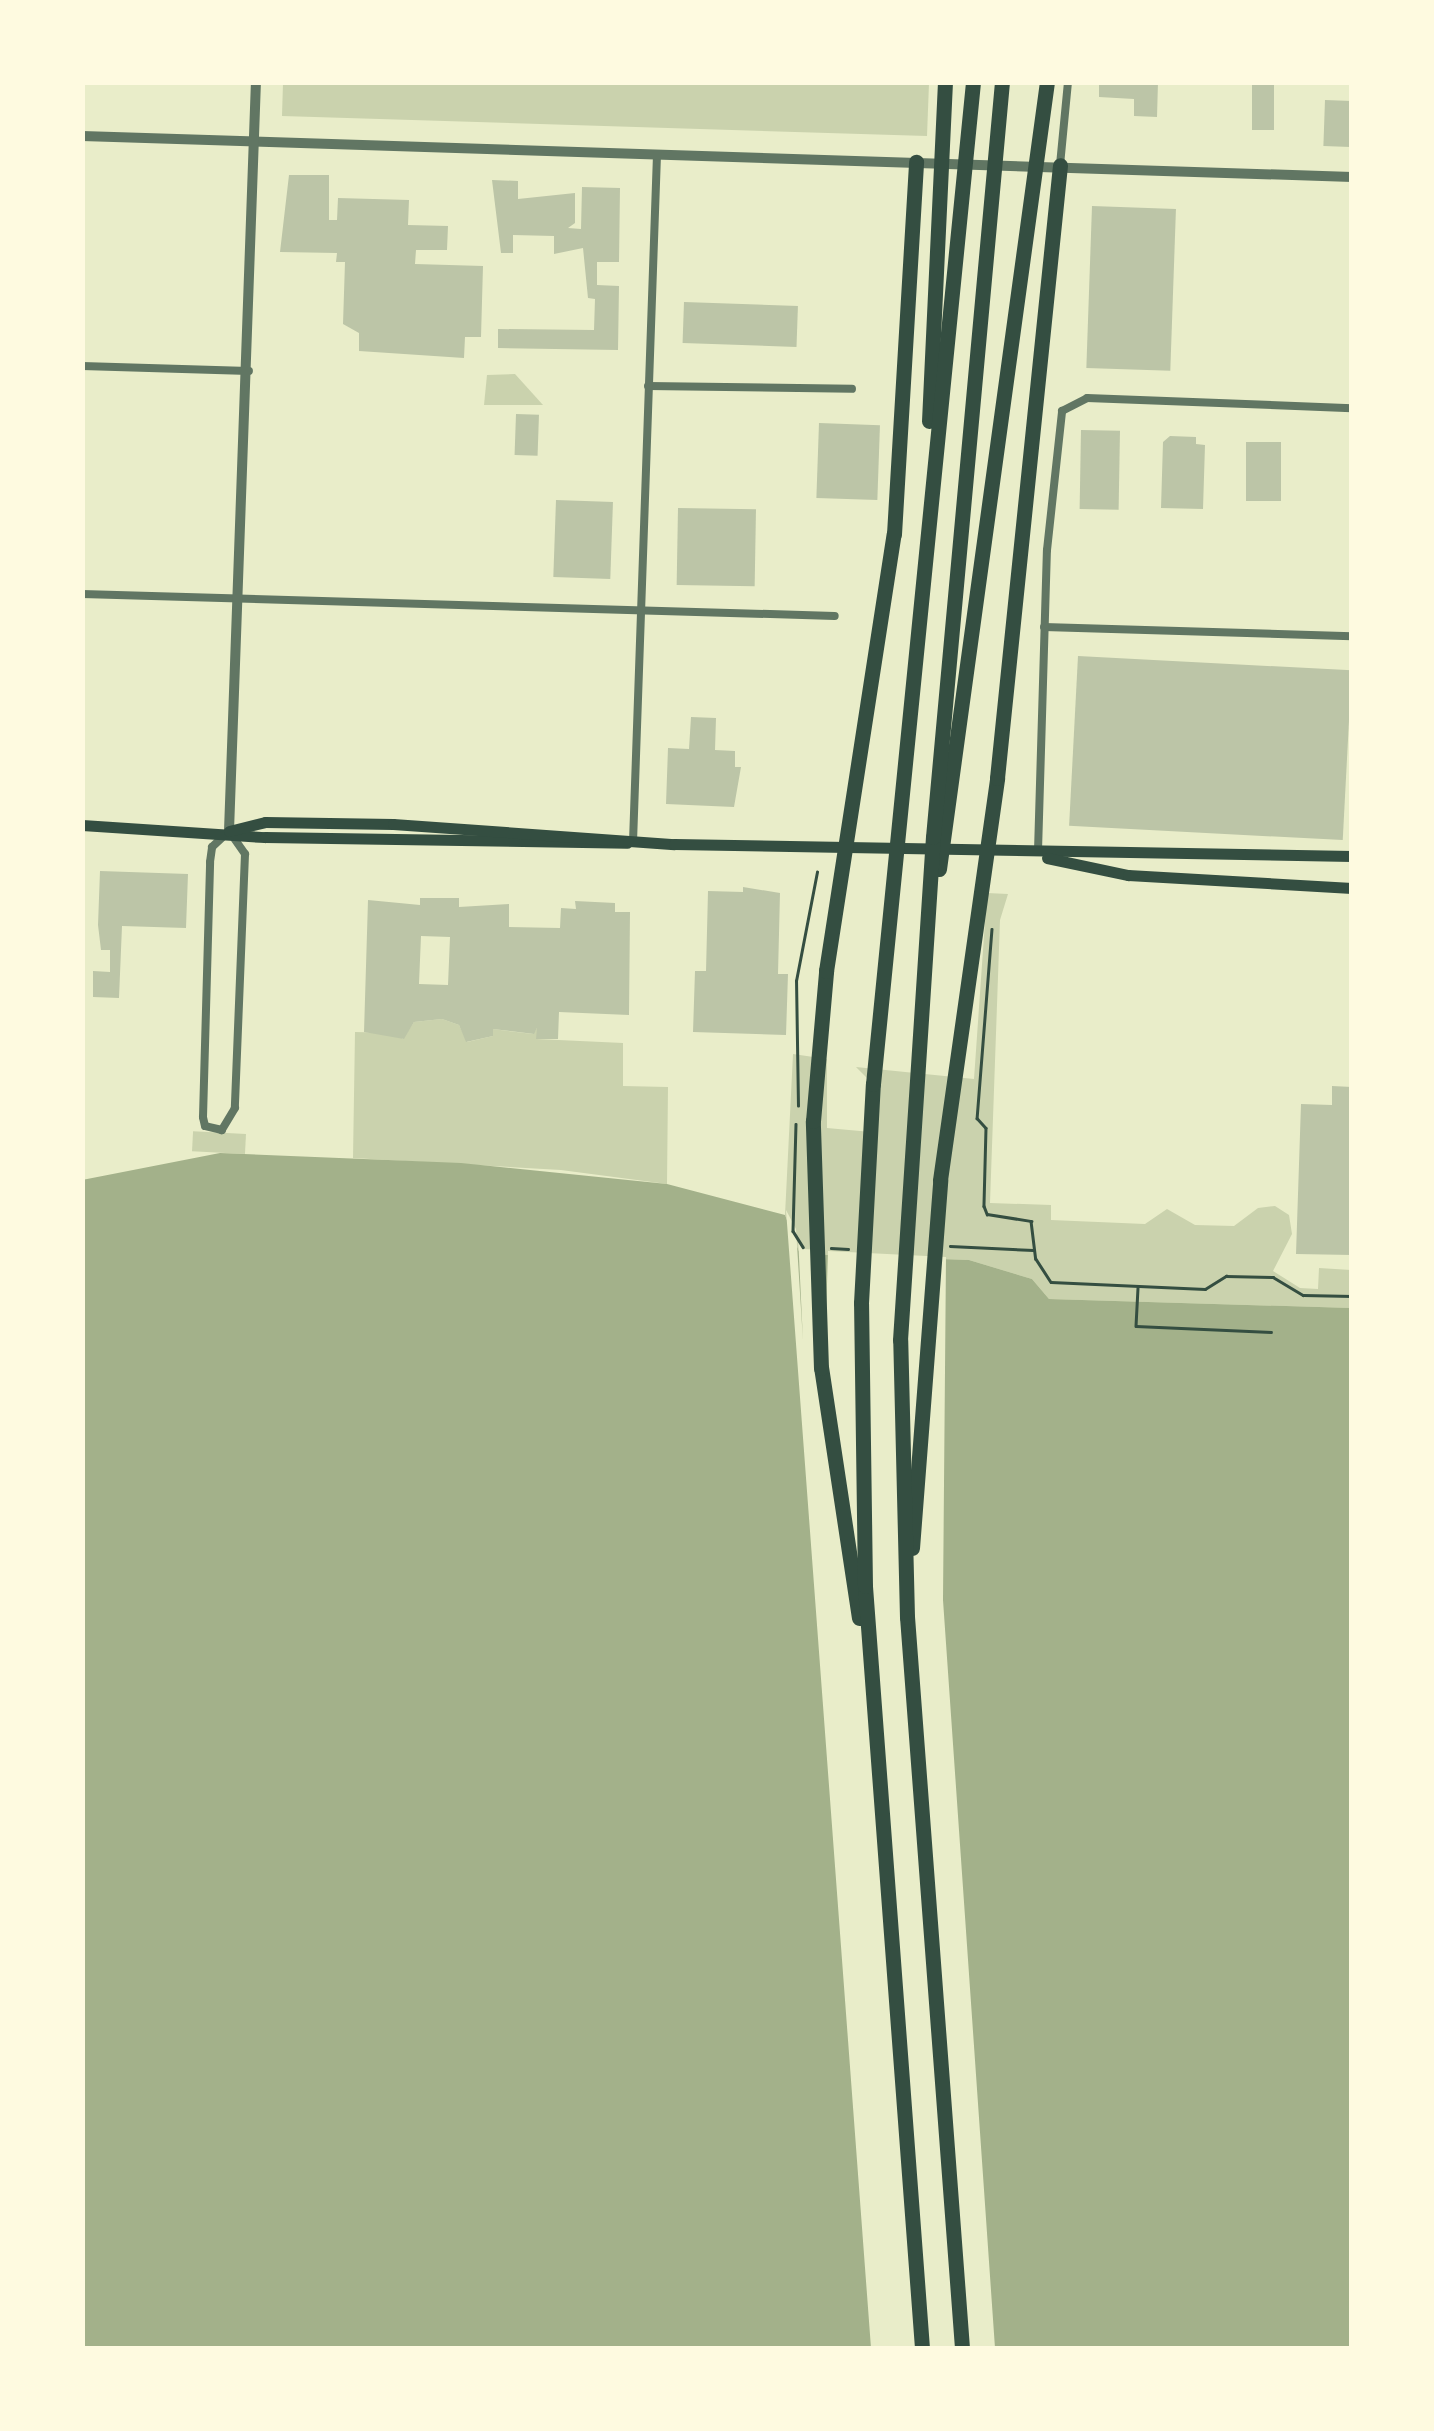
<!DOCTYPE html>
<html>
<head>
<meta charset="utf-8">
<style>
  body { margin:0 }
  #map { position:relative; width:1434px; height:2431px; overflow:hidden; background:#e9edc9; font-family:"IBM Plex Sans",sans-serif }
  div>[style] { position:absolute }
  .green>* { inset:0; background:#cad2ad; transform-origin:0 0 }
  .water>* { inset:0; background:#a3b18a }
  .pier>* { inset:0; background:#e9edc9 }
  .building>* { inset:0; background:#bcc5a7; transform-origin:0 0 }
  .path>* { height:2.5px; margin:-1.25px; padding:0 1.25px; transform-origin:1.25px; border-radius:1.25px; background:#344e41 }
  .minor>* { height:8px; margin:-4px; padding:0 4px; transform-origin:4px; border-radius:4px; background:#617663 }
  .tertiary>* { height:10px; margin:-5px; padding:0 5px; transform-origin:5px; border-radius:5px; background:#617663 }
  .secondary>* { height:11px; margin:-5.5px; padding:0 5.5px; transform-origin:5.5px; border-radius:5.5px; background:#344e41 }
  .motorway>* { height:15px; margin:-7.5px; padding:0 7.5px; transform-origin:7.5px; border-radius:7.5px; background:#344e41 }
  span { translate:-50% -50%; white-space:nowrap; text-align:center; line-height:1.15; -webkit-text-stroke:9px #fefae0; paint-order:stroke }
  .frame { position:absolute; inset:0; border:85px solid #fefae0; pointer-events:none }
</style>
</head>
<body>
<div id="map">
  <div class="green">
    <div style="clip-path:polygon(283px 83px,929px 83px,927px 136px,282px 116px)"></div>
    <div style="clip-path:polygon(515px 374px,543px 405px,484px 405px,487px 375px)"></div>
    <div style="clip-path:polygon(987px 893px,1008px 894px,1000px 920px,990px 1203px,1051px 1205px,1051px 1220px,1145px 1224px,1167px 1209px,1195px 1225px,1234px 1226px,1258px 1208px,1275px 1206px,1289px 1215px,1292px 1234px,1273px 1271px,1300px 1288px,1318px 1289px,1319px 1268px,1351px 1270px,1351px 1308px,1049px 1299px,1032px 1279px,969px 1260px,800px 1254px,785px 1215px,793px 1054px,827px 1059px,827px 1128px,871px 1132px,869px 1080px,856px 1067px,974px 1079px)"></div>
    <div style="clip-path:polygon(442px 1019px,459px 1025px,467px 1042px,493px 1036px,493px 1029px,533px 1034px,537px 1028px,537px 1039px,623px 1043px,623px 1086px,668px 1087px,667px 1184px,561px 1170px,353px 1158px,355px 1032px,396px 1033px,403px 1039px,414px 1022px)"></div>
    <div style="left:246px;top:1134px;width:20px;height:53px;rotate:93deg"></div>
  </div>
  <div class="water">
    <div style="clip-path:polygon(220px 1153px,461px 1163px,667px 1184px,785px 1215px,800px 1254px,969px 1260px,1032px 1279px,1049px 1299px,1351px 1308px,1351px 2348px,83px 2348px,82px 1180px)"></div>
  </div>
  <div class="pier">
    <div style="clip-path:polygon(786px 1210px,796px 1229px,803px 1341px,798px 1236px,803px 1249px,822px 1250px,826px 1317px,828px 1251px,946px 1257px,943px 1600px,995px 2348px,871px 2348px)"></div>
  </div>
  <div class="building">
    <div style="clip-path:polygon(1158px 82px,1157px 117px,1134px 116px,1134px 99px,1099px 97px,1099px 83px)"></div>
    <div style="left:1252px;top:82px;width:22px;height:48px"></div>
    <div style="left:1325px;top:100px;width:27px;height:46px;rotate:2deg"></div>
    <div style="clip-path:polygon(289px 175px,329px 175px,329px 220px,337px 220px,338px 198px,409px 200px,408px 225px,448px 226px,447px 250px,416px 250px,415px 264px,483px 266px,481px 337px,465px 337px,464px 358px,359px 351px,359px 333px,343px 324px,345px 262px,336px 262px,337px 253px,280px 252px)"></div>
    <div style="clip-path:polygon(492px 180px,518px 181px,518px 199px,575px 193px,575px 223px,568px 228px,581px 229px,582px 187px,620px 188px,619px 262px,597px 262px,597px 285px,619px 286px,618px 350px,498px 348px,498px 329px,594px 330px,595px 299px,588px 298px,583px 248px,554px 254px,554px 236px,513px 235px,513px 253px,501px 253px)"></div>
    <div style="left:1092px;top:206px;width:84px;height:162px;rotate:2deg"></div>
    <div style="left:684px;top:302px;width:114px;height:41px;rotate:2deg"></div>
    <div style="left:516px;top:414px;width:23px;height:41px;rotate:2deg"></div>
    <div style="left:819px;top:423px;width:61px;height:75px;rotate:2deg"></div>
    <div style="left:1081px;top:430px;width:39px;height:79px;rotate:1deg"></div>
    <div style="clip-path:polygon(1170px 436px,1196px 437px,1196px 444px,1205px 445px,1203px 509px,1161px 508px,1163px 442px)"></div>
    <div style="left:1246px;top:442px;width:35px;height:59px"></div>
    <div style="left:556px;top:500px;width:57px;height:77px;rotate:2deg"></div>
    <div style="left:678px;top:508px;width:78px;height:77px;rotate:1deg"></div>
    <div style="left:1078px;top:656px;width:274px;height:170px;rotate:3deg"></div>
    <div style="clip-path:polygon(691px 717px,716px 718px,715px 750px,735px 751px,735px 767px,741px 767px,734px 807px,666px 804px,668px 748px,689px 749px)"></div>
    <div style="clip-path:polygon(100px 871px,188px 874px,186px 928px,122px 926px,119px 998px,93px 997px,93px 971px,110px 972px,110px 950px,101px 950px,98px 925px)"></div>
    <div style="clip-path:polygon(743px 887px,780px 893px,778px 974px,788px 974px,786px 1035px,693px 1032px,695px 971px,706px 971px,708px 891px,743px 892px)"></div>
    <div style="clip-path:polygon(evenodd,420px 898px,459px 898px,459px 907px,509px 904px,509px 927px,560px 928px,561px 908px,576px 909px,575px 901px,615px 903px,615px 912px,630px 912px,629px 1015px,559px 1012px,558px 1039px,536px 1039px,537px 1028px,534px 1034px,493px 1029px,493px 1036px,466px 1042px,459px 1025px,442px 1019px,414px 1022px,404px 1039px,364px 1032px,368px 900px,420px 905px,420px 898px,421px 936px,450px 937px,448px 985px,419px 984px,421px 936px)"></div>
    <div style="clip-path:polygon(1332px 1086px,1352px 1087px,1352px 1255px,1296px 1254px,1301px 1104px,1332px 1105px)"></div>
  </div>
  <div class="path">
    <div style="left:992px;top:929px;width:190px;rotate:94.5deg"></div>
    <div style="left:977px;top:1118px;width:13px;rotate:48deg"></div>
    <div style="left:986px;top:1128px;width:78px;rotate:91.5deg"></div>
    <div style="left:984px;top:1206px;width:9px;rotate:69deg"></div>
    <div style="left:987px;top:1214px;width:45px;rotate:9deg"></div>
    <div style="left:1031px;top:1221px;width:38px;rotate:83deg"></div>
    <div style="left:1036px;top:1259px;width:27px;rotate:57deg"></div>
    <div style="left:1051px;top:1282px;width:154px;rotate:2.6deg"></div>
    <div style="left:1205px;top:1289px;width:25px;rotate:-32deg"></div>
    <div style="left:1226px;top:1276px;width:47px;rotate:1.2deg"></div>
    <div style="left:1273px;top:1277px;width:35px;rotate:31deg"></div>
    <div style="left:1303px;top:1295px;width:49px;rotate:1.2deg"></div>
    <div style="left:798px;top:1106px;width:125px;rotate:-90.9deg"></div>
    <div style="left:796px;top:981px;width:111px;rotate:-79.1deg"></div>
    <div style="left:796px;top:1124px;width:107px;rotate:91.6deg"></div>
    <div style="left:793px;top:1231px;width:19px;rotate:58deg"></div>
    <div style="left:950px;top:1246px;width:83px;rotate:2.8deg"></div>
    <div style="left:831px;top:1248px;width:17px;rotate:3deg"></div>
    <div style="left:1138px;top:1288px;width:38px;rotate:93deg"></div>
    <div style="left:1136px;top:1326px;width:135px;rotate:2.5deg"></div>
  </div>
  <div class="minor">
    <div style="left:1060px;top:165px;width:83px;rotate:-84.5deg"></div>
    <div style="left:82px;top:366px;width:167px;rotate:1.7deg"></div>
    <div style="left:648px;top:386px;width:204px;rotate:0.8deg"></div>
    <div style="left:82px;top:594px;width:753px;rotate:1.67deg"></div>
    <div style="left:1044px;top:627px;width:308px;rotate:1.7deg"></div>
    <div style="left:229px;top:831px;width:28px;rotate:55deg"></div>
    <div style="left:245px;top:854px;width:254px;rotate:92.3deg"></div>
    <div style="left:235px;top:1108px;width:26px;rotate:121deg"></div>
    <div style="left:222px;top:1130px;width:17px;rotate:-167deg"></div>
    <div style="left:205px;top:1126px;width:9px;rotate:-103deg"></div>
    <div style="left:203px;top:1117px;width:255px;rotate:-88.4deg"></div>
    <div style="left:210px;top:862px;width:15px;rotate:-82deg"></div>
    <div style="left:212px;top:847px;width:23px;rotate:-43deg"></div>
    <div style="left:633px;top:842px;width:686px;rotate:-88deg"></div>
    <div style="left:1038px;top:851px;width:301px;rotate:-88.3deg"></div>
    <div style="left:1047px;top:550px;width:140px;rotate:-83.8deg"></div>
    <div style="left:1062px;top:411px;width:28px;rotate:-27deg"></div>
    <div style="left:1087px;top:398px;width:265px;rotate:2.2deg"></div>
  </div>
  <div class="tertiary">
    <div style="left:82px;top:136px;width:1271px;rotate:1.85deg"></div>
    <div style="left:229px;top:831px;width:749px;rotate:-87.94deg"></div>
  </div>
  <div class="secondary">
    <div style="left:82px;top:825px;width:183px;rotate:3.8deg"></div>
    <div style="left:265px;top:837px;width:362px;rotate:0.9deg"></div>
    <div style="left:229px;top:831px;width:37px;rotate:-14deg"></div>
    <div style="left:265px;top:822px;width:128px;rotate:0.9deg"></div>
    <div style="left:393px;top:824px;width:282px;rotate:4.1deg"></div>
    <div style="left:674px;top:844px;width:678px;rotate:1.01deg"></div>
    <div style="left:1047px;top:858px;width:83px;rotate:11.9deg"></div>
    <div style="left:1128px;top:875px;width:224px;rotate:3.3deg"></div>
  </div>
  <div class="motorway">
    <div style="left:929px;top:421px;width:339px;rotate:-87.3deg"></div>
    <div style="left:939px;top:869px;width:794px;rotate:-82.19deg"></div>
    <div style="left:912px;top:1548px;width:369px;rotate:-85.6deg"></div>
    <div style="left:940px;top:1180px;width:406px;rotate:-81.9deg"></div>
    <div style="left:997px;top:778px;width:616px;rotate:-84.13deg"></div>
    <div style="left:859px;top:1618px;width:253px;rotate:-98.6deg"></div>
    <div style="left:821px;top:1368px;width:247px;rotate:-91.9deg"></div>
    <div style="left:813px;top:1121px;width:151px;rotate:-85deg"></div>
    <div style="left:826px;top:971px;width:442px;rotate:-81.2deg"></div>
    <div style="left:894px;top:534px;width:373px;rotate:-86.6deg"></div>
    <div style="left:922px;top:2348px;width:764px;rotate:-94.28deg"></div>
    <div style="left:865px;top:1586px;width:283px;rotate:-90.8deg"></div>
    <div style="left:861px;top:1303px;width:219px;rotate:-86.9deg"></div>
    <div style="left:873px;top:1084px;width:1007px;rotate:-84.3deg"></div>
    <div style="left:962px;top:2348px;width:733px;rotate:-94.3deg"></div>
    <div style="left:907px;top:1617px;width:277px;rotate:-91.4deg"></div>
    <div style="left:900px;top:1340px;width:504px;rotate:-86.25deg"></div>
    <div style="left:933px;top:837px;width:758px;rotate:-84.78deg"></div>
  </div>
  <div class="frame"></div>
</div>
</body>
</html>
